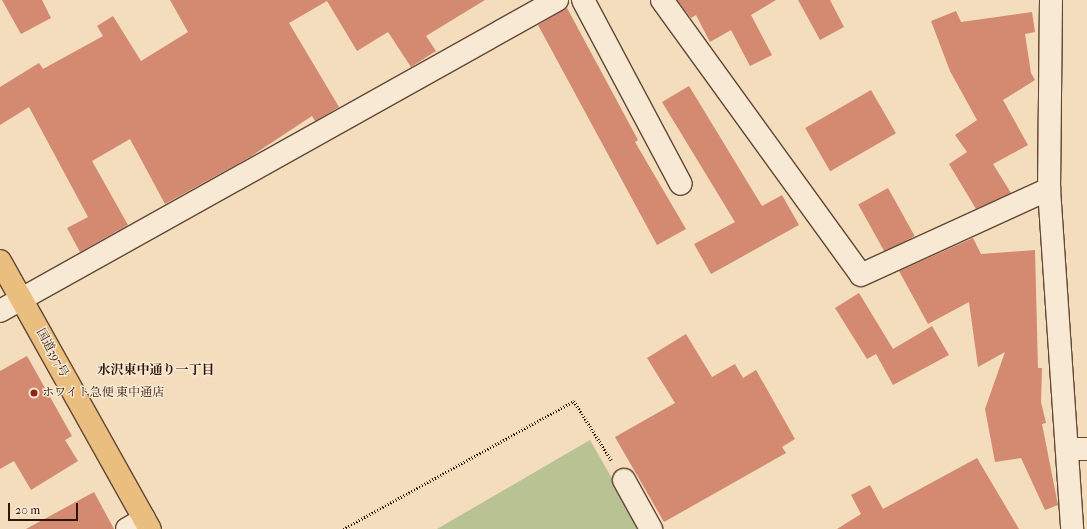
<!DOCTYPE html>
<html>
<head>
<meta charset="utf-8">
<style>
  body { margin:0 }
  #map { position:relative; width:1087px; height:529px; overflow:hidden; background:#f3ddbd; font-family:"IM FELL French Canon","Noto Serif JP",serif }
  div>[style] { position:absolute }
  .green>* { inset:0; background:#b8c293 }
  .building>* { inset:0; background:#d38a70; transform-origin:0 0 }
  .path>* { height:2.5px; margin-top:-1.25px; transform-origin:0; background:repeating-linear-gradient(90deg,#321508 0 1px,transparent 0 3px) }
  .roads { filter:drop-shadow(1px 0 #624735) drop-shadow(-1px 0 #624735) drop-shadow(0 1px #624735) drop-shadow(0 -1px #624735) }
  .street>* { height:22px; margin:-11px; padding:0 11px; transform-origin:11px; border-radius:11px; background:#f7e9d4 }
  .secondary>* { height:22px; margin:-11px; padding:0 11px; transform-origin:11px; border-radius:11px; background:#f7e9d4 }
  .highway>* { height:22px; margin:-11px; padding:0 11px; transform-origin:11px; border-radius:11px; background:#eabe7e }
  .dots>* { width:11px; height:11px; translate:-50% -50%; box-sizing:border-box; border:2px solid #f7e9d4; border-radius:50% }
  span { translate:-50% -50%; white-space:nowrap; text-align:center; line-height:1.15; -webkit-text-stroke:3px #f7e9d4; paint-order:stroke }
  .street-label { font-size:12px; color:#321508 }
  .poi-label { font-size:12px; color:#321508 }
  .left { translate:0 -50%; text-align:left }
  .neighbourhood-label { font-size:13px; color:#321508; font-weight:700 }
  .scale { position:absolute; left:8px; top:503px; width:70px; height:18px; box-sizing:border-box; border:2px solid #321508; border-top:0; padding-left:5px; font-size:12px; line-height:14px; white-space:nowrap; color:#321508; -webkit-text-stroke:3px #f7e9d4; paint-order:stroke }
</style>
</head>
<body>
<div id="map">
  <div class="green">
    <div style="clip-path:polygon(590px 440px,641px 529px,437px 529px)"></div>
  </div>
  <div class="building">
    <div style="clip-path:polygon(2px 0,42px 0,51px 18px,21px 34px)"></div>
    <div style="clip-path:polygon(170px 0,485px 0,426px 36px,436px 51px,411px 67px,388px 32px,357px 51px,327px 1px,289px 23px,339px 107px,315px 121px,312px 116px,250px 157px,165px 204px,130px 139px,92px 161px,128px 225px,80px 252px,67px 228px,88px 217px,29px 107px,0 125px,0 87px,39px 63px,43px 69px,103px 36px,97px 26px,113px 16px,141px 61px,188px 32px)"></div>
    <div style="clip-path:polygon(677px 0,776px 0,751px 15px,772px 55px,750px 66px,731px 30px,710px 42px,696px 15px,691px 18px)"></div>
    <div style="clip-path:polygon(798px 0,830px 0,844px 27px,820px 40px)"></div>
    <div style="clip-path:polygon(567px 8px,638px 140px,635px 142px,686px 229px,657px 245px,538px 25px)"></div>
    <div style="clip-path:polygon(956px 11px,961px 22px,1032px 12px,1035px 32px,1025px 34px,1031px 73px,1035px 80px,1003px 100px,1028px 145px,993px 164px,1011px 193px,976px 209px,949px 164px,967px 152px,955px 135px,977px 120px,950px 71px,931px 21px)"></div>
    <div style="clip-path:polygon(689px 86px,762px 206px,782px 195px,799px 225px,711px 274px,694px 244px,735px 222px,662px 102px)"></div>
    <div style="left:871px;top:90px;width:50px;height:76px;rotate:60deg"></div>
    <div style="left:888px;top:188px;width:55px;height:34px;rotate:61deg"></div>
    <div style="clip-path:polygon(973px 238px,981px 254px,1035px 250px,1038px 368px,1042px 368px,1041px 402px,1046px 423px,1042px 424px,1058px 505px,1045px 510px,1021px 458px,995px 462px,985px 409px,1005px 352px,978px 367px,969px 302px,928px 324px,899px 271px)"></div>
    <div style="clip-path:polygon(859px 293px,893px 349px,932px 326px,949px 355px,893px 385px,876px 354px,867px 359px,835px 308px)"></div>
    <div style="clip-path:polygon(686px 334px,712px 377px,735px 364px,743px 378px,756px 370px,795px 439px,782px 447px,786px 453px,664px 522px,615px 437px,675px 403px,647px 358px)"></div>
    <div style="clip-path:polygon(27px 356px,72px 436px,65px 440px,78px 461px,31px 490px,14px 461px,0 469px,0 371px)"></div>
    <div style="clip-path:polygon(977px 458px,1019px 529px,837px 529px,861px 514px,851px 495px,870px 485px,883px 509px)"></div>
    <div style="clip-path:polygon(94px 492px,114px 529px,26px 529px)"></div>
  </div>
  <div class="path">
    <div style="left:343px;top:529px;width:264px;rotate:-29deg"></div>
    <div style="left:574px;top:401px;width:71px;rotate:57.7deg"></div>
  </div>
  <div class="roads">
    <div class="street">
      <div style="left:583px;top:0;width:208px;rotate:62deg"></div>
      <div style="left:662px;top:0;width:339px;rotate:54.1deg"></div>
      <div style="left:861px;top:275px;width:207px;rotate:-24.6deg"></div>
      <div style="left:0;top:311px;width:638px;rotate:-29.18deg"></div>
      <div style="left:1068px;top:449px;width:19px"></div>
      <div style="left:624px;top:480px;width:56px;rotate:61.1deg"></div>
      <div style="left:127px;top:529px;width:20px;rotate:-30deg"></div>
    </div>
    <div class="secondary">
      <div style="left:1051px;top:0;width:189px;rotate:90.6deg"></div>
      <div style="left:1049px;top:189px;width:341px;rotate:86.1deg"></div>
    </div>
    <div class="highway">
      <div style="left:0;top:261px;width:307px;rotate:60.8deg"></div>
    </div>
  </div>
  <div class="dots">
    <div style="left:34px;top:393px;background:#8f2418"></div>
  </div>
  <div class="street-label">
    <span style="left:52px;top:353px;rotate:61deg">国道397号</span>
  </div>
  <div class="poi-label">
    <span class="left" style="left:42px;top:393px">ホワイト急便 東中通店</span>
  </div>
  <div class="neighbourhood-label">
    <span style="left:156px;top:370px">水沢東中通り一丁目</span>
  </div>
  <div class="scale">20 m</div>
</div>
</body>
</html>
